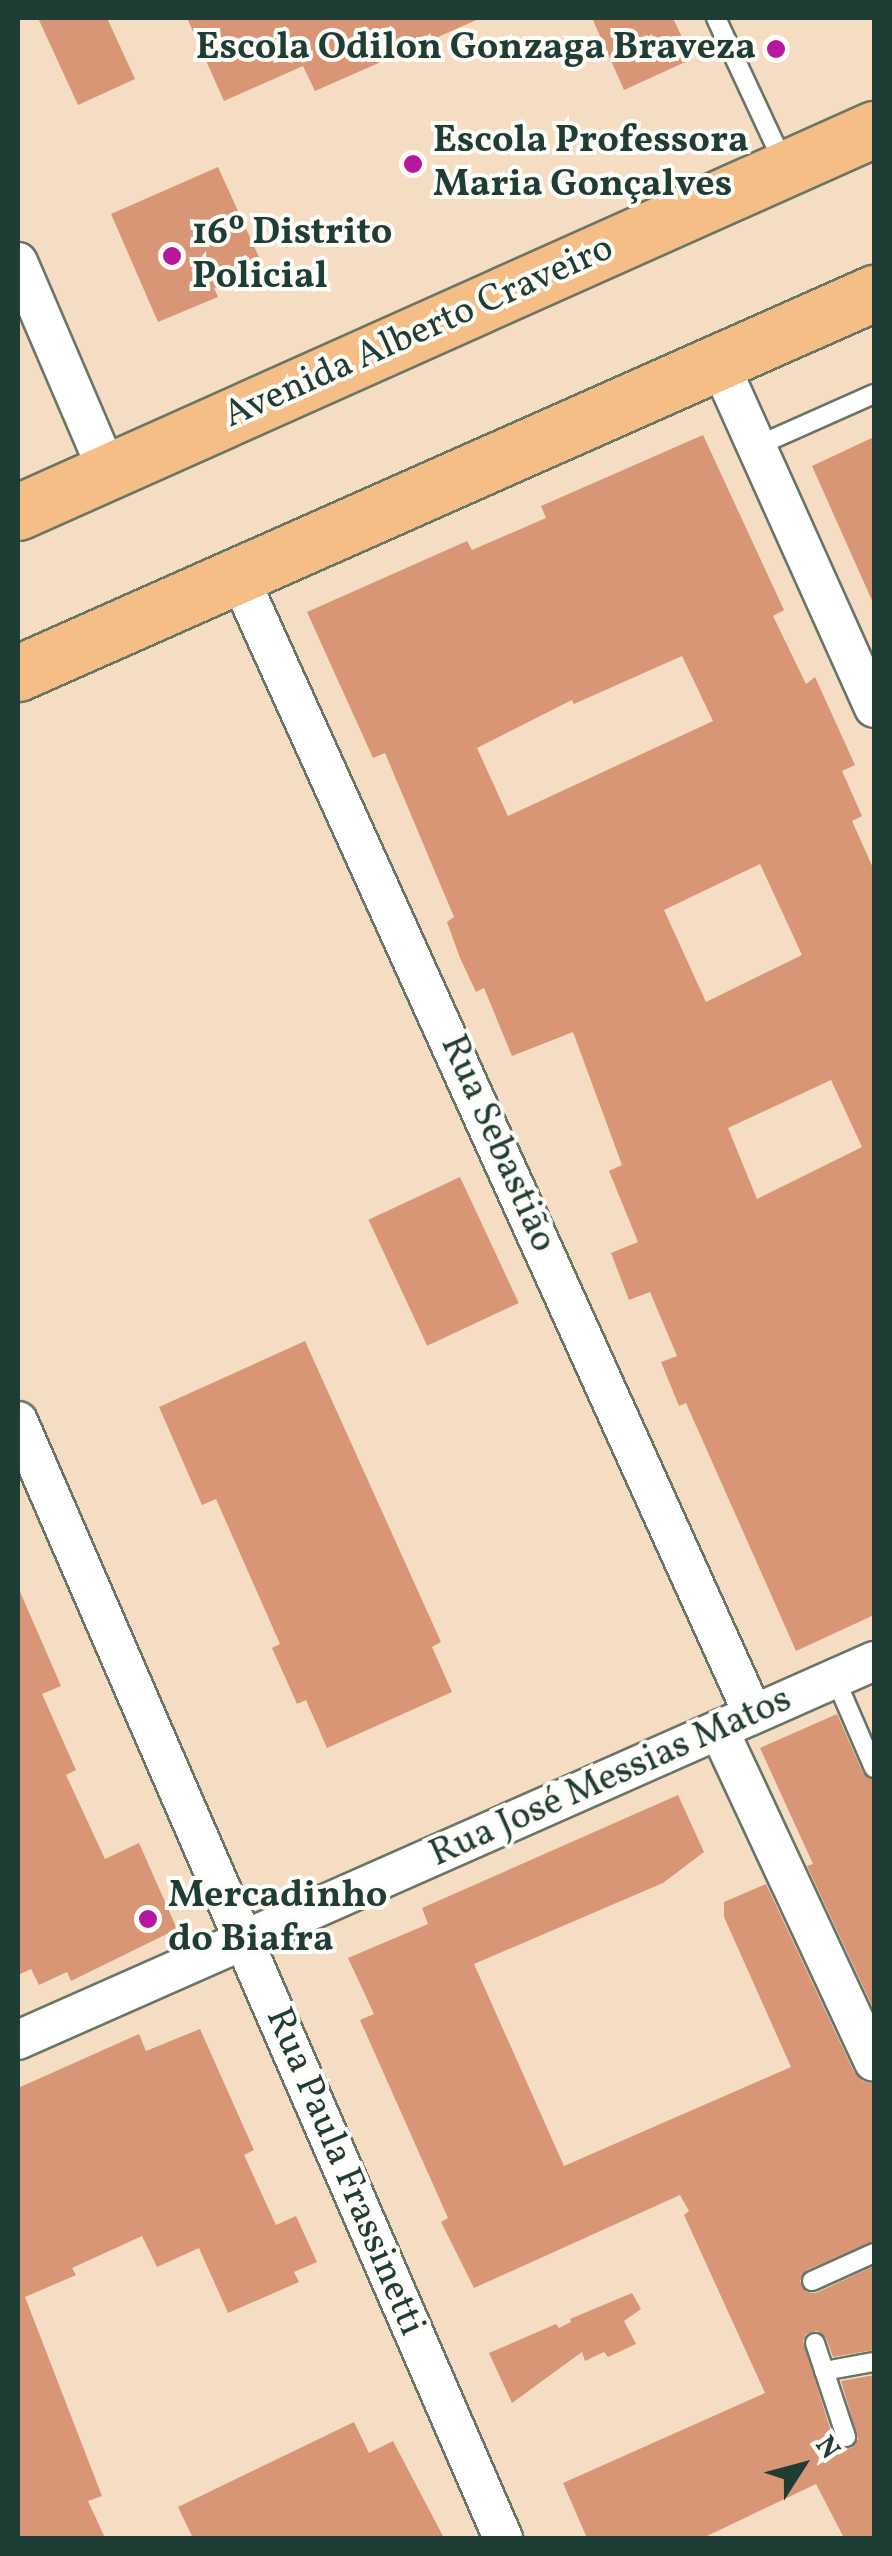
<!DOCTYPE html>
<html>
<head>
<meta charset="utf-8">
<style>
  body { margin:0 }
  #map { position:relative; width:892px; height:2556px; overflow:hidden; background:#f4ddc2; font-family:Vollkorn,serif }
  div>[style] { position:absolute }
  .building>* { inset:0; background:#d99676; transform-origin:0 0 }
  .roads { filter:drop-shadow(2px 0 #6a7566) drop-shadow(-2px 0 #6a7566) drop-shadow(0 2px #6a7566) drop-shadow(0 -2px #6a7566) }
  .service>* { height:18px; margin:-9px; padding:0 9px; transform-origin:9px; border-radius:9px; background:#fff }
  .minor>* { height:38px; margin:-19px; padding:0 19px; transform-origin:19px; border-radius:19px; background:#fff }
  .primary>* { height:55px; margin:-27.5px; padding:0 27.5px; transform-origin:27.5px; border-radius:27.5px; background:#f6be87 }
  .dots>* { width:28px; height:28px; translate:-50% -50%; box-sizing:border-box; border:5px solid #fdfcf7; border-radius:50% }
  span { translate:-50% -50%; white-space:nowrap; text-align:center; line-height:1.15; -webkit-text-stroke:8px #fdfcf7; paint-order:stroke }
  .poi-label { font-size:38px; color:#1f3d34; font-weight:700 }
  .right { translate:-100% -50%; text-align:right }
  .left { translate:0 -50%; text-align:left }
  .street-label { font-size:38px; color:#1f3d34 }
  .frame { position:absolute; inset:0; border:20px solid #1f3d34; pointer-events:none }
  .north { position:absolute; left:752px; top:2416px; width:100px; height:100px; -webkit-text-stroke:8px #fdfcf7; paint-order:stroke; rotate:54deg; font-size:28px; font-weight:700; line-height:40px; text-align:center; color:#1f3d34 }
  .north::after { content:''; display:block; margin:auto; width:35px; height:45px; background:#1f3d34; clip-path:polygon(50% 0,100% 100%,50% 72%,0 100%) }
</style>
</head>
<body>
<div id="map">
  <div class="building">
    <div style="clip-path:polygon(38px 18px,107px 18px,135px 79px,78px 105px)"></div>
    <div style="clip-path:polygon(187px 18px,481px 18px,315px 91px,303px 66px,224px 101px)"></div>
    <div style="clip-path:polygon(592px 18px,673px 18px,692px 59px,624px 90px)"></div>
    <div style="clip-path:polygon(218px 167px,263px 266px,214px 288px,218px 297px,158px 322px,111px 214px)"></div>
    <div style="clip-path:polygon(evenodd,703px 435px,784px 610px,773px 616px,806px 684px,815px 677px,855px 765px,842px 771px,862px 816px,852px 821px,874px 870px,874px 1615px,796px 1651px,686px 1403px,679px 1406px,661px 1362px,677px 1356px,650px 1292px,629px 1300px,611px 1253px,638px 1242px,609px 1171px,622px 1165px,573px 1032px,512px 1056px,484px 988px,476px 992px,460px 958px,447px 922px,454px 917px,385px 753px,373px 758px,307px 612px,467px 541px,472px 550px,546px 518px,541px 506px,703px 435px,682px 656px,713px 721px,508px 816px,477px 748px,572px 700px,574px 704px,682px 656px,703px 435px,760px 864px,802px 955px,706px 1002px,664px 910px,760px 864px,703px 435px,831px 1080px,862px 1147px,757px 1199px,728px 1128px,831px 1080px)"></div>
    <div style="clip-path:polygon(874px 437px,874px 605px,812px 466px)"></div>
    <div style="left:460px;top:1177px;width:139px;height:101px;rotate:65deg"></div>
    <div style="clip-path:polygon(305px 1341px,441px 1642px,432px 1647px,452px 1692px,327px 1748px,306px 1700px,297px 1704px,272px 1648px,280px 1644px,216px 1499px,202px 1505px,159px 1407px)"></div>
    <div style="clip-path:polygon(18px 1587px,61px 1686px,42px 1694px,76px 1770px,66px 1775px,105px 1859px,139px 1843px,177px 1929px,71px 1981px,67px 1972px,39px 1985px,31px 1969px,18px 1975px)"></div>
    <div style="clip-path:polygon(837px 1714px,863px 1773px,874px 1780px,874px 2010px,807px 1866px,813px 1864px,760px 1748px)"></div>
    <div style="clip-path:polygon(678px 1795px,704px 1852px,663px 1883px,474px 1964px,564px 2166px,791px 2067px,724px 1917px,724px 1902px,766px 1884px,854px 2072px,862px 2081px,874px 2084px,874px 2241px,807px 2270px,800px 2281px,806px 2292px,816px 2293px,874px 2266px,874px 2350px,833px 2357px,826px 2338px,817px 2331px,806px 2334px,803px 2341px,834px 2441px,843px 2449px,851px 2448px,858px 2439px,841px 2381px,874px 2375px,874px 2538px,844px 2538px,816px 2484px,703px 2538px,587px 2538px,563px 2483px,765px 2393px,684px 2215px,689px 2211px,680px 2195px,474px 2288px,441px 2222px,448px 2218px,360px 2020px,374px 2014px,348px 1958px,428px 1924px,422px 1908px)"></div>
    <div style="clip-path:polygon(200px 2029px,254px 2150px,244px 2155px,276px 2225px,296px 2216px,317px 2262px,294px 2272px,299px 2282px,228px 2313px,199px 2248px,157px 2267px,142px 2236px,72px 2268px,76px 2275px,25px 2297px,102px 2496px,88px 2501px,105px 2538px,18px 2538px,18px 2088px,139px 2034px,146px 2051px)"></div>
    <div style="clip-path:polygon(632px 2293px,641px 2309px,624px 2321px,636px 2344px,608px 2357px,604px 2352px,585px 2361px,582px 2352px,512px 2403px,489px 2353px,556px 2324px,559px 2328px,571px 2322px,570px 2319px)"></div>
    <div style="clip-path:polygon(354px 2422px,369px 2453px,393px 2441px,444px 2538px,193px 2538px,178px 2507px)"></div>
  </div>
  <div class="roads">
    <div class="service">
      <div style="left:716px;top:18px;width:161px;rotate:65deg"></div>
      <div style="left:757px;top:446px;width:128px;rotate:-24deg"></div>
      <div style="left:835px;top:1678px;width:98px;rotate:66.6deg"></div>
      <div style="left:812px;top:2281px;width:68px;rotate:-24.3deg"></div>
      <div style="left:815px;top:2343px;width:99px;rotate:71.7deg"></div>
      <div style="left:824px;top:2371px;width:51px;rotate:-10.2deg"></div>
    </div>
    <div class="minor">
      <div style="left:18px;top:262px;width:228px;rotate:66.8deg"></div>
      <div style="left:719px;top:363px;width:378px;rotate:65.8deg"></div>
      <div style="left:238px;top:575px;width:1250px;rotate:65.67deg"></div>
      <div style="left:18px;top:1421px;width:1218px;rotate:66.53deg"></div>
      <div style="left:719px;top:1730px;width:366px;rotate:65deg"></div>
      <div style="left:18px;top:2040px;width:936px;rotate:-23.88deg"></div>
    </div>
    <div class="primary">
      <div style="left:18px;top:512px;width:938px;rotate:-24.11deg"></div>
      <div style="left:18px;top:673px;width:937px;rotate:-23.94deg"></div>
    </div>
  </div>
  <div class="dots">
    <div style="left:776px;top:49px;background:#b5179e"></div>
    <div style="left:413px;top:164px;background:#b5179e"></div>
    <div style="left:172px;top:256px;background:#b5179e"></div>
    <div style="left:148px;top:1919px;background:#b5179e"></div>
  </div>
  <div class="poi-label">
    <span class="right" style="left:756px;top:49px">Escola Odilon Gonzaga Braveza</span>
    <span class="left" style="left:433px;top:164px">Escola Professora<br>Maria Gonçalves</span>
    <span class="left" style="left:192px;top:256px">16º Distrito<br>Policial</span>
    <span class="left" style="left:168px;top:1919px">Mercadinho<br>do Biafra</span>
  </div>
  <div class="street-label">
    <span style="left:419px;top:333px;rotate:-24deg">Avenida Alberto Craveiro</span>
    <span style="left:497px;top:1144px;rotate:66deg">Rua Sebastião</span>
    <span style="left:611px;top:1778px;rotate:-24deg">Rua José Messias Matos</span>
    <span style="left:344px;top:2172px;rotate:67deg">Rua Paula Frassinetti</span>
  </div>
  <div class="frame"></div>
  <div class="north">N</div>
</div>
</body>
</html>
